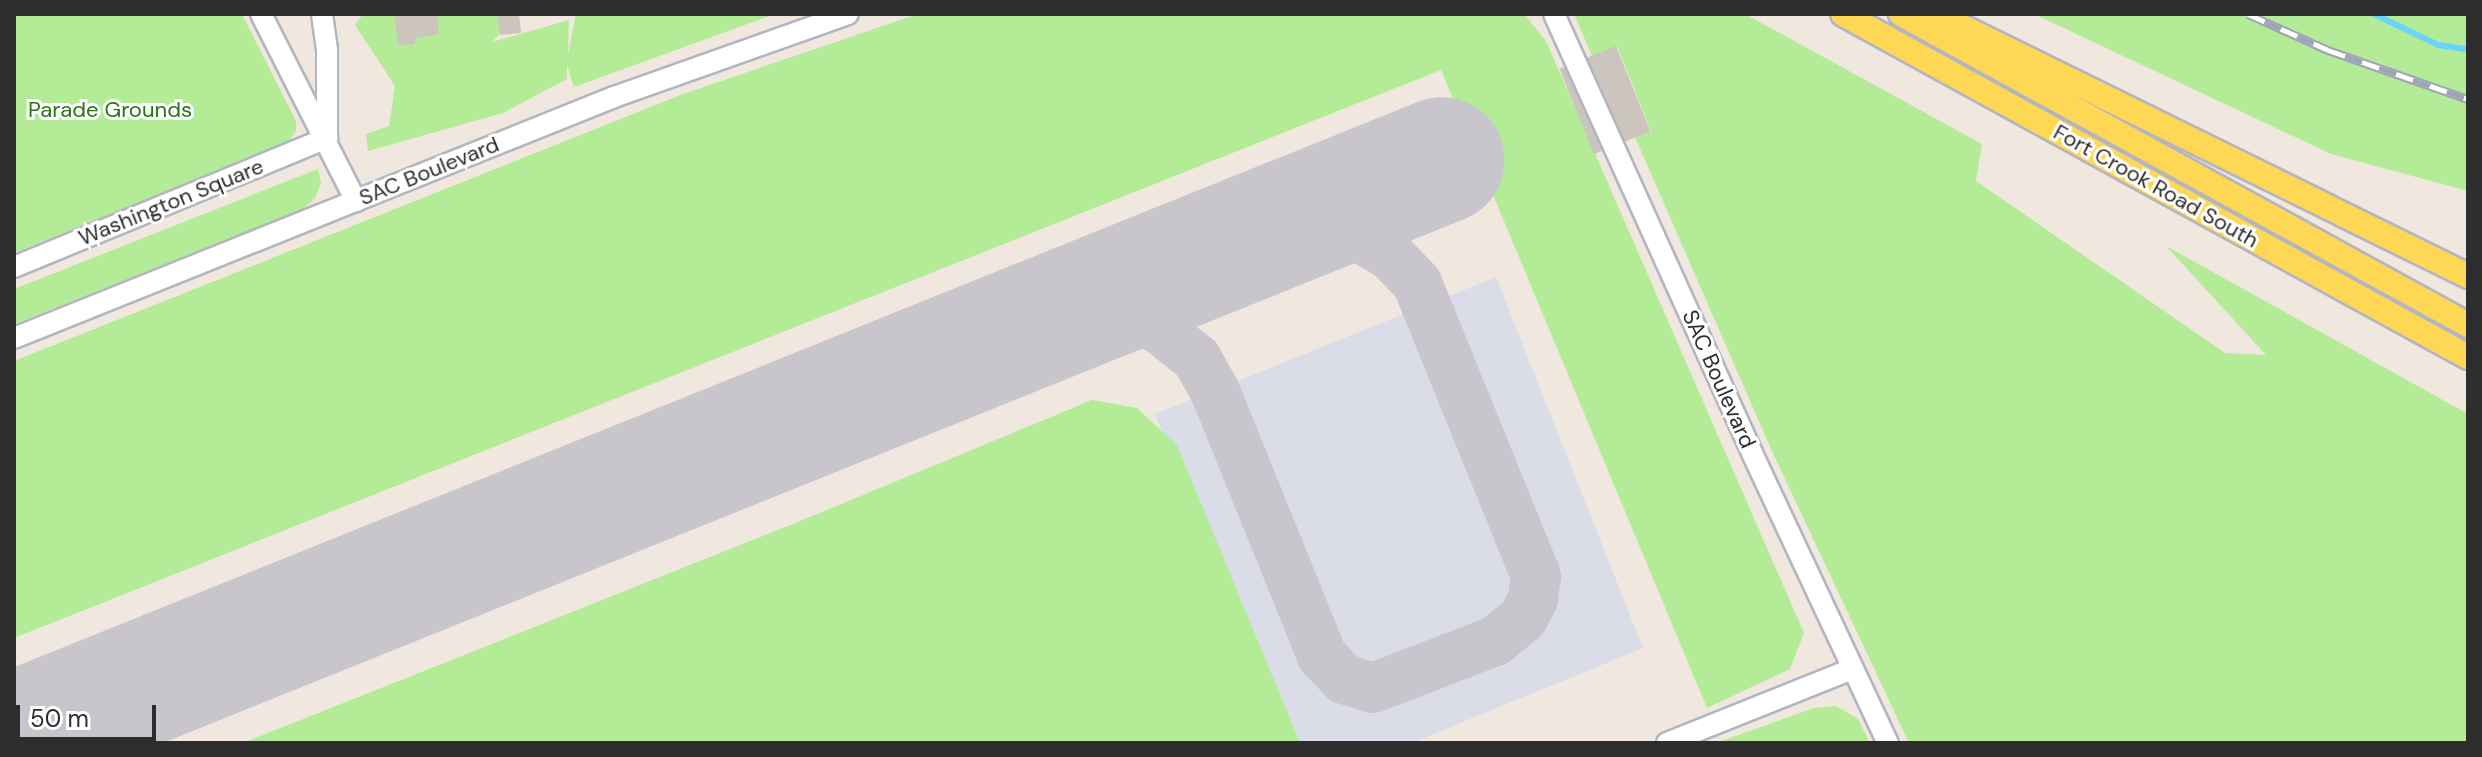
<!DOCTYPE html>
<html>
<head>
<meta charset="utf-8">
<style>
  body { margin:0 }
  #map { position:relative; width:2482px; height:757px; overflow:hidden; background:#f0e8df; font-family:"DM Sans",sans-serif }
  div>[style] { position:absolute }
  .airport>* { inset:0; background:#dadce8 }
  .green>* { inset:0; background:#b3eb97 }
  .stream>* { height:6px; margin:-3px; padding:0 3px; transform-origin:3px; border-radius:3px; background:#69d3fa }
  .taxiway>* { height:50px; margin:-25px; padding:0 25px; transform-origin:25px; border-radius:25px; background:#c8c6cc }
  .runway>* { height:126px; margin:-63px; padding:0 63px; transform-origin:63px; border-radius:63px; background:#c8c6cc }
  .building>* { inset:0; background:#cbc5be; transform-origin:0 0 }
  .roads { filter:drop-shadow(2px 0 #b3b5c2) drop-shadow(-2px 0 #b3b5c2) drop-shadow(0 2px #b3b5c2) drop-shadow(0 -2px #b3b5c2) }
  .minor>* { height:20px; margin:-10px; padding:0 10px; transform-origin:10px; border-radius:10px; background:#fff }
  .major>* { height:24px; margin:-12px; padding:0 12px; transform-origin:12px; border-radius:12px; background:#fed755 }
  .rail>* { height:9px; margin-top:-4.5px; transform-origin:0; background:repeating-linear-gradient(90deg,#fff 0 18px,#a0a4b9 0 36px); box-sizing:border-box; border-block:2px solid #a0a4b9 }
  span { translate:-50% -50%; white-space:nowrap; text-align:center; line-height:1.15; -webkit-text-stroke:6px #fff; paint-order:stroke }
  .park-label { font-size:22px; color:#277414 }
  .street-label { font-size:22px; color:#2d2d2d }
  .frame { position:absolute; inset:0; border:16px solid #2d2d2d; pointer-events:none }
  .scale { position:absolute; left:16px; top:705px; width:140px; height:36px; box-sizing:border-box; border:4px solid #2d2d2d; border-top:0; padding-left:10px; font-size:24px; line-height:28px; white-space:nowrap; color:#2d2d2d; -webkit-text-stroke:6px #fff; paint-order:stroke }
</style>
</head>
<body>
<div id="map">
  <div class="airport">
    <div style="clip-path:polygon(1496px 277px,1643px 648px,1412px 743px,1287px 743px,1155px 414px)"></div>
  </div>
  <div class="green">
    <div style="clip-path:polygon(14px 14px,242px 14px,296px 121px,296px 131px,289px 141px,14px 253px)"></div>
    <div style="clip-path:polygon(363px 14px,519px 14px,492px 42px,569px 20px,568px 54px,576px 14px,775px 14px,574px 87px,567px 65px,567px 79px,503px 113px,368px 151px,366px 134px,389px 126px,395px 86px,355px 25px)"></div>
    <div style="clip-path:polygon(918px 14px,1524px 14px,1546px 41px,1804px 633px,1790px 669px,1707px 708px,1441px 70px,14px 638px,14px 361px,683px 94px)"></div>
    <div style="clip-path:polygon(1574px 14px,1745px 14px,1982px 144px,1976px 181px,2225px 353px,2266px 355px,2166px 246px,2468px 414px,2468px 743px,1909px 743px,1771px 449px,1635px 137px,1651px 131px,1617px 46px,1592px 56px)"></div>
    <div style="clip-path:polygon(2034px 14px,2461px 14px,2468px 17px,2468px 191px,2331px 154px)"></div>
    <div style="clip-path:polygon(318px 169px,321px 183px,315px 198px,303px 209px,14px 324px,14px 289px)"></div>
    <div style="clip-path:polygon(1092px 400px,1137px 408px,1177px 445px,1300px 743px,243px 743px,793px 524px)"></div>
    <div style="clip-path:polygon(1836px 706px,1858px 719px,1870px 743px,1716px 743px,1814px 708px)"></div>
  </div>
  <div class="stream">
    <div style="left:2374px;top:14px;width:71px;rotate:25.8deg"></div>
    <div style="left:2438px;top:45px;width:30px;rotate:8deg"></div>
  </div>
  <div class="taxiway">
    <div style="left:1043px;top:321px;width:44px;rotate:-10.5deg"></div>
    <div style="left:1086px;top:313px;width:48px;rotate:5.9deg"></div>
    <div style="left:1134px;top:318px;width:26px;rotate:23deg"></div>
    <div style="left:1158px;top:328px;width:50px;rotate:38.5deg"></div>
    <div style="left:1197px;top:359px;width:37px;rotate:61deg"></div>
    <div style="left:1215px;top:391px;width:286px;rotate:68deg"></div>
    <div style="left:1322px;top:656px;width:32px;rotate:46deg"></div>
    <div style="left:1344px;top:679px;width:30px;rotate:17deg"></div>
    <div style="left:1373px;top:688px;width:131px;rotate:-21.1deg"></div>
    <div style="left:1495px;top:641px;width:36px;rotate:-39deg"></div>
    <div style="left:1523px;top:618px;width:21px;rotate:-62deg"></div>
    <div style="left:1533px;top:599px;width:23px;rotate:-83deg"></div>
    <div style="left:1536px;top:576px;width:316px;rotate:-112.1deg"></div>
    <div style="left:1417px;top:283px;width:39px;rotate:-134deg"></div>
    <div style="left:1390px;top:255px;width:39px;rotate:-150deg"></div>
    <div style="left:1356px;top:235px;width:42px;rotate:-170.3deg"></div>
    <div style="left:1315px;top:228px;width:62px;rotate:172.5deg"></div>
  </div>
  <div class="runway">
    <div style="left:14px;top:735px;width:1539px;rotate:-21.93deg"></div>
  </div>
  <div class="building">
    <div style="clip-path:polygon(394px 14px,437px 14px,439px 34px,415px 38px,415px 44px,398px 45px)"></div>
    <div style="clip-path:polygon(497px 14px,519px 14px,521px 33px,500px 35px)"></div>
    <div style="left:1616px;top:46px;width:92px;height:61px;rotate:68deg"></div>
  </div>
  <div class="roads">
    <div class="minor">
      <div style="left:261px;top:14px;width:210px;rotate:63.1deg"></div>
      <div style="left:322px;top:14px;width:36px;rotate:82deg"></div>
      <div style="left:327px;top:50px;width:84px;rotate:90deg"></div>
      <div style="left:1554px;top:14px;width:482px;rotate:65.7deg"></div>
      <div style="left:1752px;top:453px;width:320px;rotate:64.9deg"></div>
      <div style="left:14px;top:267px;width:339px;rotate:-22.4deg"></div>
      <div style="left:14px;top:338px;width:647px;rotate:-21.88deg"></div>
      <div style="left:614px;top:97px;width:248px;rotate:-19.5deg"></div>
      <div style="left:1667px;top:743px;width:199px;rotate:-21.8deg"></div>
    </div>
    <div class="major">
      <div style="left:1843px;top:14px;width:713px;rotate:28.76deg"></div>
      <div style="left:1901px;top:14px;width:647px;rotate:28.74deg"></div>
      <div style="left:1936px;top:14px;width:593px;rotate:26.22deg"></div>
    </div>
  </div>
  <div class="rail">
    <div style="left:2248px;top:14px;width:88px;rotate:24.2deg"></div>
    <div style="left:2328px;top:50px;width:148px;rotate:19.3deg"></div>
  </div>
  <div class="park-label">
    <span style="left:110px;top:110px">Parade Grounds</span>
  </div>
  <div class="street-label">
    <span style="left:429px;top:171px;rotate:-22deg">SAC Boulevard</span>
    <span style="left:2156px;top:186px;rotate:29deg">Fort Crook Road South</span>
    <span style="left:171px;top:202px;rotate:-22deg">Washington Square</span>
    <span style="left:1719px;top:379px;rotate:66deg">SAC Boulevard</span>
  </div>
  <div class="frame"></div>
  <div class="scale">50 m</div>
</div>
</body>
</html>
